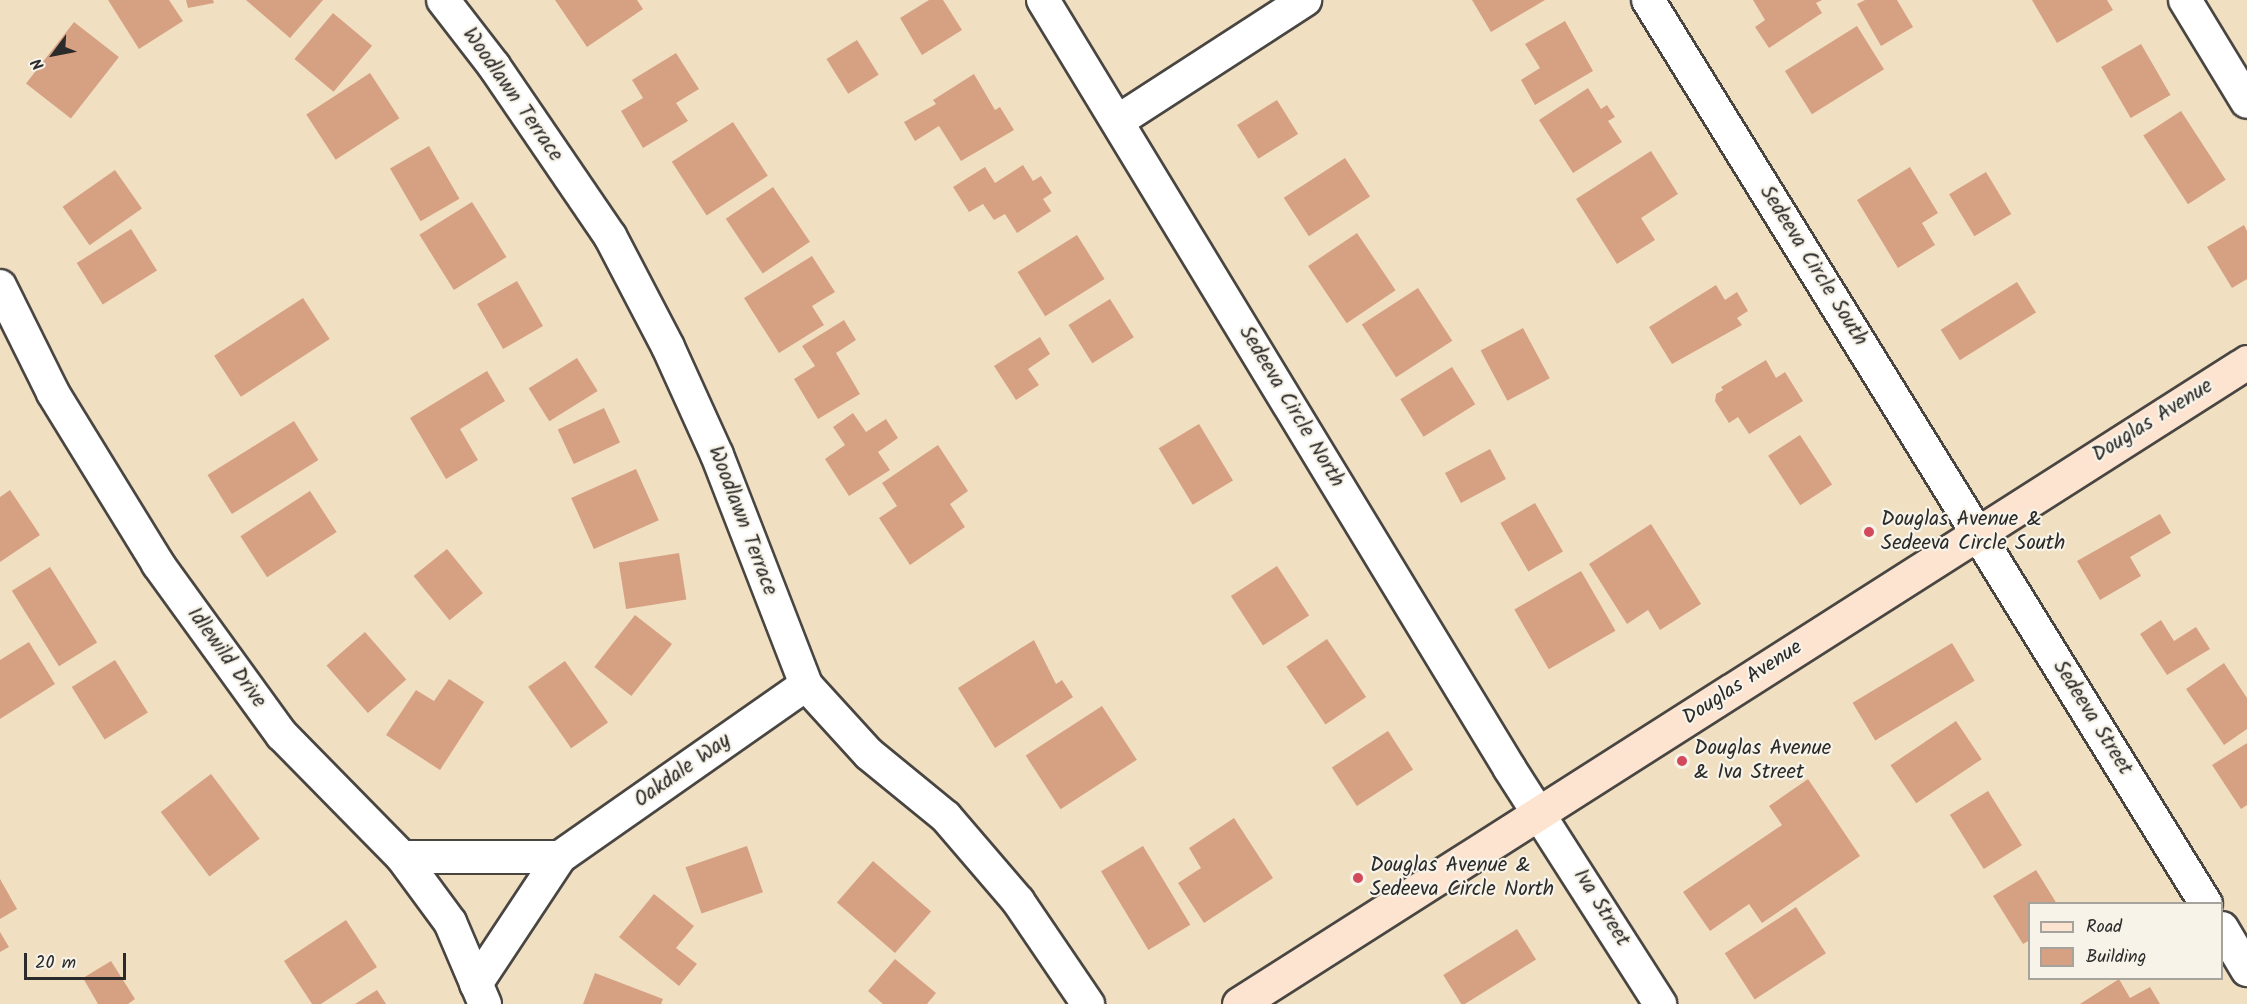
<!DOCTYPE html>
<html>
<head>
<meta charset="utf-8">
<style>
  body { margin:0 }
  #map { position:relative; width:2247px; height:1004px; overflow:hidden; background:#f1dfc2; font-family:Kalam,sans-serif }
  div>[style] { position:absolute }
  .building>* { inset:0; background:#d6a183; transform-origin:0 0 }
  .roads { filter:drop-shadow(2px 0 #494642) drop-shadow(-2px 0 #494642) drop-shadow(0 2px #494642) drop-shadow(0 -2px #494642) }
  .street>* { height:32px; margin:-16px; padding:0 16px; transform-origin:16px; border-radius:16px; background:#fff }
  .secondary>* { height:33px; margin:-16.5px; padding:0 16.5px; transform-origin:16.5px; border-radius:16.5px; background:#fde4d1 }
  .dots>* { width:16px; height:16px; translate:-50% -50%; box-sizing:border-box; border:3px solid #f7f3e8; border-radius:50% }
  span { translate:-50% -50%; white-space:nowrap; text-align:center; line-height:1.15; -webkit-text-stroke:4.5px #f7f3e8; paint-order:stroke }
  .street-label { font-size:21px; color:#2b2b2b }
  .poi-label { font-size:21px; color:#2b2b2b }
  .left { translate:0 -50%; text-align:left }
  .legend { position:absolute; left:2028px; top:902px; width:195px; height:78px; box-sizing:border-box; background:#f7f3e8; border:2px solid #a5a39c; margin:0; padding:8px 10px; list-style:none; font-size:18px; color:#2b2b2b }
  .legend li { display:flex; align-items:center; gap:12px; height:30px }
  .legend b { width:30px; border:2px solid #a5a39c }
  .north { position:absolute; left:24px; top:24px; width:60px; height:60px; -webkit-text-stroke:4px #f7f3e8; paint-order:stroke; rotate:238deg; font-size:16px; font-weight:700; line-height:24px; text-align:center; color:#2b2b2b }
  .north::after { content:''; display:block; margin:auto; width:21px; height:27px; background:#2b2b2b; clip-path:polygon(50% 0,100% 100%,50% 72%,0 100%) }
  .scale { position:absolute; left:24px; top:953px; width:102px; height:27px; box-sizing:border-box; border:3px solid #2b2b2b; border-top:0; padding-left:8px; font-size:18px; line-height:21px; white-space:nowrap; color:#2b2b2b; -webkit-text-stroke:4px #f7f3e8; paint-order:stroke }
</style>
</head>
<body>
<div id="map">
  <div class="building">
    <div style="clip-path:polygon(108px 0,169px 0,183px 21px,139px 49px)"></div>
    <div style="clip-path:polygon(186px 0,213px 0,214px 3px,188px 8px)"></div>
    <div style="clip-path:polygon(246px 0,323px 0,290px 38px)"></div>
    <div style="clip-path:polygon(555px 0,637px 0,643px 9px,587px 47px)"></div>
    <div style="clip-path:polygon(929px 0,943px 0,962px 30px,922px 55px,900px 18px)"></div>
    <div style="clip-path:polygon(1472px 0,1545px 0,1491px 32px)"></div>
    <div style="clip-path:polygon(1753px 0,1822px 0,1816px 3px,1822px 13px,1769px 48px,1755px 27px,1765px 20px)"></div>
    <div style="clip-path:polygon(1865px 0,1897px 0,1913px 27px,1881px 46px,1857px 4px)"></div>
    <div style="clip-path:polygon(2032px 0,2107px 0,2113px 10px,2057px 43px)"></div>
    <div style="left:333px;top:13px;width:51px;height:60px;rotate:40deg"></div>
    <div style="clip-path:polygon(1565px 21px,1593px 71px,1535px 105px,1521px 80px,1540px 68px,1525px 44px)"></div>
    <div style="left:74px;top:22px;width:57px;height:78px;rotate:38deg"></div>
    <div style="left:1857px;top:26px;width:51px;height:85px;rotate:58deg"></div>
    <div style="left:857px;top:40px;width:41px;height:36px;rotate:58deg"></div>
    <div style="left:2141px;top:44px;width:59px;height:46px;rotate:60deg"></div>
    <div style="clip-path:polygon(676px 53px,699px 89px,676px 103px,688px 121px,643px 148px,621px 111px,643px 98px,632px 80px)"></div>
    <div style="left:370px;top:73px;width:54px;height:76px;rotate:57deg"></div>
    <div style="clip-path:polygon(974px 74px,995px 110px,1000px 107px,1014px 130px,961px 161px,939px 126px,915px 141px,904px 122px,936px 104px,933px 100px)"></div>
    <div style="clip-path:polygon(1588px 88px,1601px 109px,1607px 105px,1615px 117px,1608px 121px,1622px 142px,1573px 173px,1539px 120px)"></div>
    <div style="left:1277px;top:100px;width:40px;height:47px;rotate:58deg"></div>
    <div style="left:2181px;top:111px;width:82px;height:45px;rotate:57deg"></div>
    <div style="left:733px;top:122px;width:64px;height:73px;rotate:57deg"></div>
    <div style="left:429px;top:146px;width:61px;height:45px;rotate:60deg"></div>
    <div style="clip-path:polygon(1651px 151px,1678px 194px,1641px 218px,1655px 240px,1617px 264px,1576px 199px)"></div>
    <div style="left:1345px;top:158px;width:46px;height:73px;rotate:57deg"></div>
    <div style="clip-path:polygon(1023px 165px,1033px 181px,1041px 176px,1052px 193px,1043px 199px,1051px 211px,1017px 233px,1005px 214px,994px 220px,983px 204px,969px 212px,953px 187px,985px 167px,995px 183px)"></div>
    <div style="clip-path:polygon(1910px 167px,1938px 213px,1922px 223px,1935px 245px,1898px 268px,1857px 200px)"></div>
    <div style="left:115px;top:170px;width:47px;height:64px;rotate:55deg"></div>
    <div style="left:1986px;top:172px;width:49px;height:43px;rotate:59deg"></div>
    <div style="left:773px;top:187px;width:66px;height:57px;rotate:56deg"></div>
    <div style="left:472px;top:202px;width:65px;height:62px;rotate:58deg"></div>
    <div style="clip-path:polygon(2244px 225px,2247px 231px,2247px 279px,2232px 288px,2207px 247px)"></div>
    <div style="left:131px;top:229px;width:49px;height:64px;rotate:58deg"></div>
    <div style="left:1357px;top:233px;width:69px;height:59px;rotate:56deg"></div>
    <div style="left:1077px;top:235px;width:52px;height:70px;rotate:58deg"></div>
    <div style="clip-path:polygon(812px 256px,835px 292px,812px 306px,824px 325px,779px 353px,744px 298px)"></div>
    <div style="left:517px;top:281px;width:52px;height:46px;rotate:60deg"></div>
    <div style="left:2017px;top:282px;width:36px;height:90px;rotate:58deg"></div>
    <div style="clip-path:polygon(1716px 285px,1725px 300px,1737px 292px,1748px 311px,1737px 318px,1742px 325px,1672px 364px,1649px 327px)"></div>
    <div style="left:1418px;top:288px;width:63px;height:67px;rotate:57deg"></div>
    <div style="left:303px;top:298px;width:49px;height:106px;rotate:57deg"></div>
    <div style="left:1110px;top:299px;width:45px;height:49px;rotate:58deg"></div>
    <div style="clip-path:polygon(844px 320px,856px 340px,836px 353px,860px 394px,818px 419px,794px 379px,815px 366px,802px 346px)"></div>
    <div style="left:1523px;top:328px;width:57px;height:48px;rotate:62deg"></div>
    <div style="clip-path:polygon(1040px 337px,1050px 354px,1028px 369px,1039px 385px,1016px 400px,994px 366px)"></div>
    <div style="left:577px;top:358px;width:39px;height:57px;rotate:58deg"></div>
    <div style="clip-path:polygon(1766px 360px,1776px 378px,1785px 372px,1803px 401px,1749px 434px,1738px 417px,1729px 423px,1715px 401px,1716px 394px,1723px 390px,1721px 387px)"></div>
    <div style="left:1452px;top:367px;width:44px;height:61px;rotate:58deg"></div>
    <div style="clip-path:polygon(487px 371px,505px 401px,460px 429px,478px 460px,446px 479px,410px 418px)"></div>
    <div style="left:604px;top:408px;width:38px;height:51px;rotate:65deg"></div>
    <div style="clip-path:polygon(853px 413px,866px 432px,886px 419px,898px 438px,878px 452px,890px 470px,849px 496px,825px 459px,845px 445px,833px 427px)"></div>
    <div style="left:294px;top:421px;width:46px;height:102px;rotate:58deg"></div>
    <div style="left:1199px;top:424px;width:66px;height:47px;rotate:59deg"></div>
    <div style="left:1800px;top:435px;width:59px;height:38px;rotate:57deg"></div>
    <div style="clip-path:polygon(938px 445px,968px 491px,950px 504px,965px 527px,910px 565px,879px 518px,897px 506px,882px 483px)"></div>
    <div style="left:1490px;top:449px;width:34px;height:51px;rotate:62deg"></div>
    <div style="left:636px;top:469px;width:56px;height:71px;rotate:66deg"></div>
    <div style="clip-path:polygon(10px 490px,40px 535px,0 562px,0 497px)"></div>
    <div style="left:310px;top:491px;width:49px;height:83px;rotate:57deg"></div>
    <div style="left:1535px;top:503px;width:56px;height:40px;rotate:60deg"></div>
    <div style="clip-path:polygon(2160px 514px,2171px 533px,2130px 557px,2141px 576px,2100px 600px,2077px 561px)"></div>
    <div style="clip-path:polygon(1651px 524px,1701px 604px,1660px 630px,1648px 610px,1627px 624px,1589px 564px)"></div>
    <div style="left:447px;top:549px;width:57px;height:43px;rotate:51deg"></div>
    <div style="left:679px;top:553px;width:47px;height:61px;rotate:81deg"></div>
    <div style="left:1277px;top:566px;width:59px;height:55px;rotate:57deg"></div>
    <div style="left:50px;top:567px;width:89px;height:45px;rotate:58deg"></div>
    <div style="left:1581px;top:571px;width:69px;height:77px;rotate:60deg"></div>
    <div style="left:635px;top:615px;width:47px;height:66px;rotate:38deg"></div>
    <div style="clip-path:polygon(2161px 620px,2174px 641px,2196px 627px,2210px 649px,2167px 675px,2140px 634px)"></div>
    <div style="left:365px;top:632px;width:63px;height:51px;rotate:49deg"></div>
    <div style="left:1327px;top:639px;width:70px;height:49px;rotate:56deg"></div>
    <div style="clip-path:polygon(1034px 640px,1056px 684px,1062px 680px,1073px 697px,995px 748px,958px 688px)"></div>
    <div style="clip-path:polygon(29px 642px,55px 684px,0 719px,0 660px)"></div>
    <div style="left:1952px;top:643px;width:44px;height:116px;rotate:59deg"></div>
    <div style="left:115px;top:660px;width:62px;height:51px;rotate:58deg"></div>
    <div style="left:565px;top:661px;width:75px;height:45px;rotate:55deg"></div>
    <div style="clip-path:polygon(2224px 663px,2247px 698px,2247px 729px,2224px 745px,2186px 689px)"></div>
    <div style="clip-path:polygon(449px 679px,484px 702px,440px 770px,386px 735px,416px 690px,434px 701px)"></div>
    <div style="left:1102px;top:706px;width:64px;height:91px;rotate:57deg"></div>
    <div style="left:1956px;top:721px;width:46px;height:79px;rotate:56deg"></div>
    <div style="left:1388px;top:731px;width:46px;height:67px;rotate:57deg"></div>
    <div style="clip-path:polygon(2247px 743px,2247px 805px,2241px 809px,2212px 765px)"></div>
    <div style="left:211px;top:774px;width:81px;height:63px;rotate:53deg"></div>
    <div style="clip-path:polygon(1808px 779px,1860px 856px,1762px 923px,1749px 904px,1710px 931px,1683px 892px,1782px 825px,1769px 806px)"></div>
    <div style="left:1988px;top:791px;width:64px;height:45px;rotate:58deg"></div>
    <div style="clip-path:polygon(1234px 818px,1273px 878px,1204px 923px,1178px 883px,1201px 868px,1189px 848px)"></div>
    <div style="left:747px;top:846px;width:49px;height:65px;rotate:71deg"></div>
    <div style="left:1143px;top:846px;width:92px;height:49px;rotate:59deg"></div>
    <div style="left:873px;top:861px;width:77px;height:55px;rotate:41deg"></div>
    <div style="clip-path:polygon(2036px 870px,2057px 904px,2030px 904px,2030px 940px,2023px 944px,1993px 896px)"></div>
    <div style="clip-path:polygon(0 879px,17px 909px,0 919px)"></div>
    <div style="clip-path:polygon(654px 894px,694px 926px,676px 948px,697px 964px,679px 986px,619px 937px)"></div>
    <div style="left:1796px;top:907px;width:55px;height:85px;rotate:57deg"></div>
    <div style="clip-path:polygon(346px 920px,377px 967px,321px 1004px,312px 1004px,284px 961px)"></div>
    <div style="left:1517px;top:929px;width:36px;height:87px;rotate:58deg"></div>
    <div style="clip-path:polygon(0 932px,9px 947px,0 952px)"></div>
    <div style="clip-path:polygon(895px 959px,936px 993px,927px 1004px,883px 1004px,868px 991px)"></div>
    <div style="clip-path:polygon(111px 961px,135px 999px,128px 1004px,98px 1004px,83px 978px)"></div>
    <div style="clip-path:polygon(595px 973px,663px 999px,661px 1004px,583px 1004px)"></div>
    <div style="clip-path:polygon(2119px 979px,2130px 998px,2150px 987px,2160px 1004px,2080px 1004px)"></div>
    <div style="clip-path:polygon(377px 990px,386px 1004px,355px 1004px)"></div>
  </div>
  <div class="roads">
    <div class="street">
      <div style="left:443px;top:0;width:83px;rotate:52.3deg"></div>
      <div style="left:494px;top:66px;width:206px;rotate:55.7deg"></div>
      <div style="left:610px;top:236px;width:125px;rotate:62.4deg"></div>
      <div style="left:668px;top:347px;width:119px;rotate:65.6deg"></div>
      <div style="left:717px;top:455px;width:247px;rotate:68.8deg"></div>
      <div style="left:806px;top:685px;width:93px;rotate:47.6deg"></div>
      <div style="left:869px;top:754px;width:99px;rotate:39.3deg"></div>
      <div style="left:946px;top:817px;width:111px;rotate:49.4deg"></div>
      <div style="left:1018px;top:901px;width:125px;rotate:55.8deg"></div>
      <div style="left:1043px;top:0;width:900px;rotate:58.73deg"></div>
      <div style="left:1510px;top:769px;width:279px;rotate:57.4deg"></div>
      <div style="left:1648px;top:0;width:1062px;rotate:58.31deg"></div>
      <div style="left:2185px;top:0;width:119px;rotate:58.7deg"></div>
      <div style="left:1118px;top:121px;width:223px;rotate:-32.9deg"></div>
      <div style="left:0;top:286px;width:119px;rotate:63.6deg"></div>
      <div style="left:53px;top:393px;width:201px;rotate:58.4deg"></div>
      <div style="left:158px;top:564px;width:211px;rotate:54.1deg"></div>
      <div style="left:282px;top:735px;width:171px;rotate:45.5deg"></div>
      <div style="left:402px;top:857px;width:81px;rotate:53.6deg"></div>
      <div style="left:450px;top:922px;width:89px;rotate:66.9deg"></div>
      <div style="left:402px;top:857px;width:158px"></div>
      <div style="left:2222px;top:928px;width:49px;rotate:59.2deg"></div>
      <div style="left:476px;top:984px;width:152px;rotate:-56.5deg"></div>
      <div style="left:560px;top:857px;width:300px;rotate:-35deg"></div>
    </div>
    <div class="secondary">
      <div style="left:1239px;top:1004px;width:1195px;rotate:-32.49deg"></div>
    </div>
  </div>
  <div class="dots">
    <div style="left:1869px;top:532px;background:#d1495b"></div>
    <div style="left:1682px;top:761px;background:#d1495b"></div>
    <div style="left:1358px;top:878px;background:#d1495b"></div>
  </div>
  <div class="street-label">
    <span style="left:512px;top:95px;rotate:55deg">Woodlawn Terrace</span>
    <span style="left:1813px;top:266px;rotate:58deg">Sedeeva Circle South</span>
    <span style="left:1291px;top:407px;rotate:59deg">Sedeeva Circle North</span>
    <span style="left:2153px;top:421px;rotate:-32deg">Douglas Avenue</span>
    <span style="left:742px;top:521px;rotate:69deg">Woodlawn Terrace</span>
    <span style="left:226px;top:658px;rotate:54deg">Idlewild Drive</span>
    <span style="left:1743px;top:683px;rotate:-33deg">Douglas Avenue</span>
    <span style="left:2092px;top:718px;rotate:58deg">Sedeeva Street</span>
    <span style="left:683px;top:771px;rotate:-35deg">Oakdale Way</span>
    <span style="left:1601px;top:908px;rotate:58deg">Iva Street</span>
  </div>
  <div class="poi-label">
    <span class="left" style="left:1881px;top:532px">Douglas Avenue &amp;<br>Sedeeva Circle South</span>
    <span class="left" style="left:1694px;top:761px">Douglas Avenue<br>&amp; Iva Street</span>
    <span class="left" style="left:1370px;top:878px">Douglas Avenue &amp;<br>Sedeeva Circle North</span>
  </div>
  <ul class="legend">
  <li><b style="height:8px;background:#fde4d1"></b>Road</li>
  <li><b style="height:16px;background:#d6a183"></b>Building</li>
  </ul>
  <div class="north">N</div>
  <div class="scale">20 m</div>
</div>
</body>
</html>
